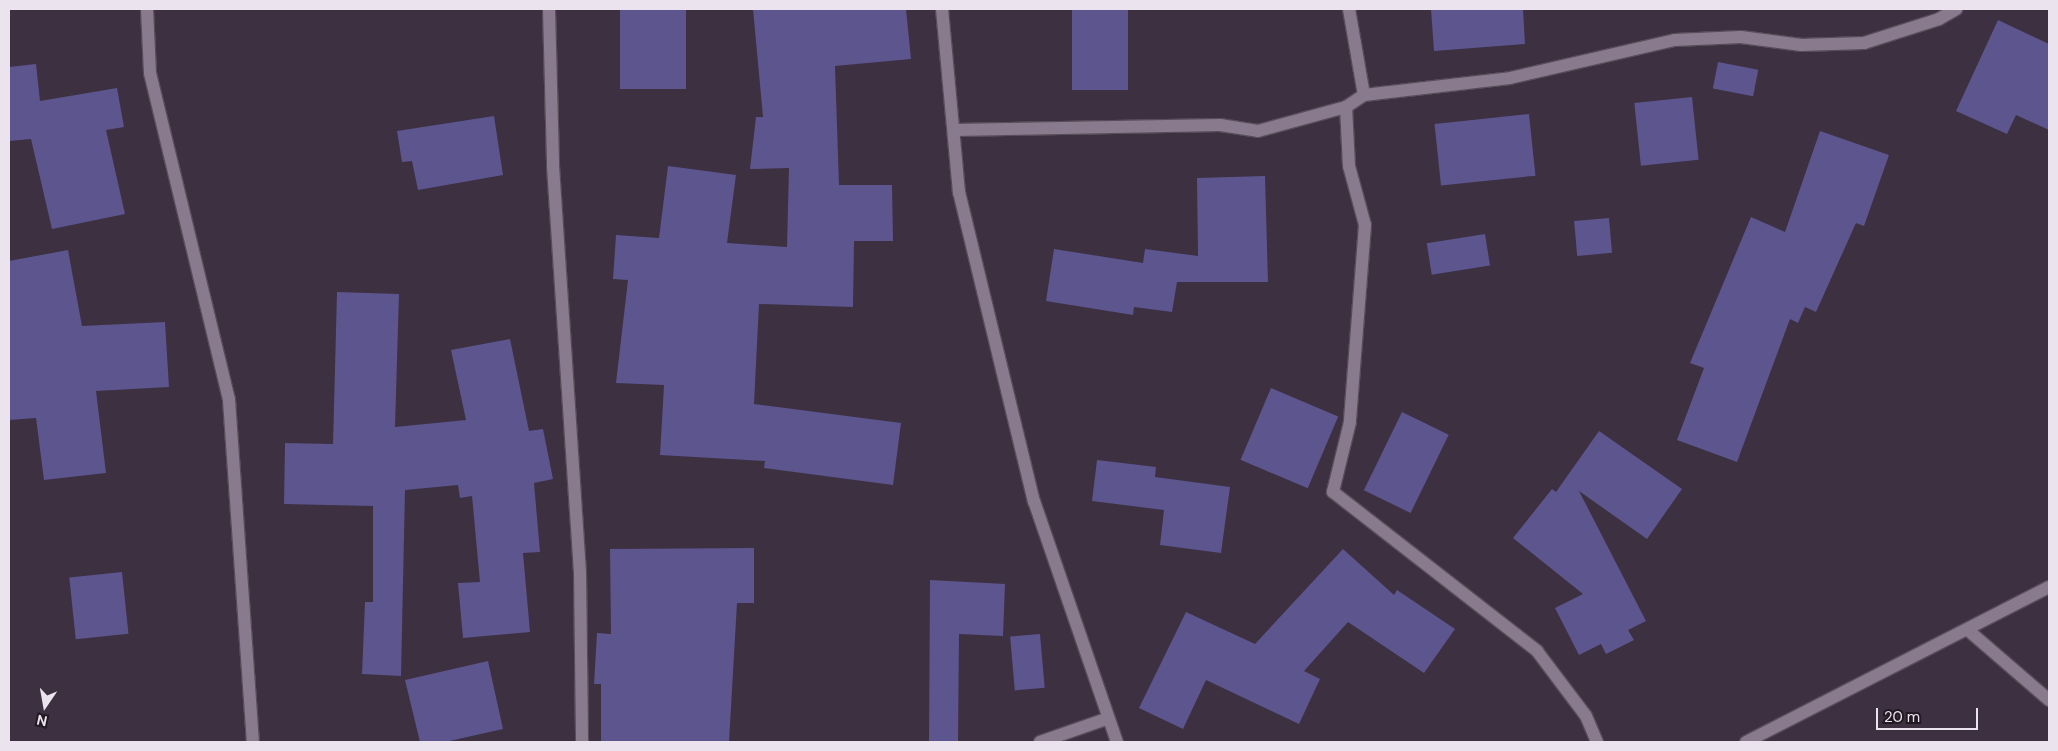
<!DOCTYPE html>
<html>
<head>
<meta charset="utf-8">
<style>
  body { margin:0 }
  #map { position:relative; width:2058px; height:751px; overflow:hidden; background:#3d3041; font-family:"DM Sans",sans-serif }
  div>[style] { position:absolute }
  .building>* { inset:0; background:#5c558e; transform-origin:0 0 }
  .roads { filter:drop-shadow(1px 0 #584d5a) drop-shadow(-1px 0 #584d5a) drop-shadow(0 1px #584d5a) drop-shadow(0 -1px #584d5a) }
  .minor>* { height:12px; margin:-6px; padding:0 6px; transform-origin:6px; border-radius:6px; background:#897a8e }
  span { translate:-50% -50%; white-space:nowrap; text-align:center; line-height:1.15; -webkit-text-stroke:4px #211a22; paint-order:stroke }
  .frame { position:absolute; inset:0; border:10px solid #ebe3ed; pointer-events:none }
  .north { position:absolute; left:20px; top:681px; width:50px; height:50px; -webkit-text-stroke:4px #211a22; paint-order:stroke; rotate:192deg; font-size:14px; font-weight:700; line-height:20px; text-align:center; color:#ebe3ed }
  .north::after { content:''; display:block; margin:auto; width:18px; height:22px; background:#ebe3ed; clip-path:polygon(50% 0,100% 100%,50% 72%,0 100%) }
  .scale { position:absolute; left:1876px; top:708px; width:102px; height:22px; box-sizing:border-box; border:2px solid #ebe3ed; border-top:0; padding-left:6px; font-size:15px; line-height:18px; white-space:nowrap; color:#ebe3ed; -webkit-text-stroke:4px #211a22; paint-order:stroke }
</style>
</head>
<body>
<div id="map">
  <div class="building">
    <div style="left:620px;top:9px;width:66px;height:80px"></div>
    <div style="clip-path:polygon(753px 9px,906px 9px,911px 59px,835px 66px,839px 185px,892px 185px,893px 241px,854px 241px,853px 307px,759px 304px,754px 404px,901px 423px,893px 485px,764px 468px,765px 461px,660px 455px,664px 385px,616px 383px,628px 280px,613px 279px,616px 235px,659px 238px,668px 166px,736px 175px,727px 243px,787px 247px,789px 168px,750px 169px,756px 117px,763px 117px)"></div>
    <div style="left:1072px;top:9px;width:56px;height:81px"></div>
    <div style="clip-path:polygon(1431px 9px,1523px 9px,1525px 44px,1434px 51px)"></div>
    <div style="clip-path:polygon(1998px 20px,2049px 44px,2049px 130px,2016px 115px,2007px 134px,1956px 111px)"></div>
    <div style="left:1718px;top:62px;width:41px;height:27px;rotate:11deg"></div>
    <div style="clip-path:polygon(36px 64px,40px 101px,117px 88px,124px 127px,106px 130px,125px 214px,52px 229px,31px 139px,9px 141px,9px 67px)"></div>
    <div style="left:1692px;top:97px;width:63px;height:58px;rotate:84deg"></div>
    <div style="left:1529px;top:114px;width:62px;height:95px;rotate:84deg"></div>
    <div style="clip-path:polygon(494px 116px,503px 175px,418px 190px,412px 161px,402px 162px,397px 131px)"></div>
    <div style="clip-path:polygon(1820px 131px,1889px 155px,1864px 226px,1856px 223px,1816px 312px,1805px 307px,1798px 323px,1790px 319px,1737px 462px,1677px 440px,1704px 368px,1690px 363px,1751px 217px,1785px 232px)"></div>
    <div style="clip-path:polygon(1265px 176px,1268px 282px,1177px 282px,1172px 312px,1134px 307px,1133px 315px,1046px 301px,1054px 249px,1143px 263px,1145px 249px,1198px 256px,1197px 178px)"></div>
    <div style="left:1609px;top:218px;width:35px;height:35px;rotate:85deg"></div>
    <div style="left:1485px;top:234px;width:32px;height:59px;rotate:81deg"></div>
    <div style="clip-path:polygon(68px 250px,82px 326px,165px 322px,169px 387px,96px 391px,106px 473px,44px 480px,36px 418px,9px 420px,9px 261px)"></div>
    <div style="clip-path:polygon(337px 292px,399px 294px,395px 427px,466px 420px,451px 350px,510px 339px,529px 431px,543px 429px,553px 479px,534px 483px,540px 552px,523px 553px,530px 632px,463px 638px,458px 583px,480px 582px,472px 496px,460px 498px,458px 485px,405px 490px,401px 676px,362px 674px,365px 602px,373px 602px,373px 506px,284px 504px,285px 443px,333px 444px)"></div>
    <div style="left:1271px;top:388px;width:73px;height:78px;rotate:23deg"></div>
    <div style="left:1402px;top:412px;width:52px;height:87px;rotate:26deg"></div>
    <div style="clip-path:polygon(1599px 431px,1682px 489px,1647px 539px,1579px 491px,1646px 621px,1628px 630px,1634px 640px,1606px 654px,1601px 644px,1579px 655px,1555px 608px,1583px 594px,1513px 538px,1552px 489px,1556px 492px)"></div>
    <div style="clip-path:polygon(1097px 460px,1156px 467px,1155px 477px,1230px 487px,1221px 553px,1160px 545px,1164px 510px,1092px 501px)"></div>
    <div style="clip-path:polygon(754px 548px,754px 603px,737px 603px,729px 742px,601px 742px,601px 684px,594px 684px,597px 633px,611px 634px,610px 549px)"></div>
    <div style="clip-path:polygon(1343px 549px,1394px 595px,1397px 590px,1455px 629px,1424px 673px,1348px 622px,1304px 671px,1320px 679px,1299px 724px,1206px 680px,1183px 729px,1139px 708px,1186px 612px,1255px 644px)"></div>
    <div style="left:122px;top:572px;width:62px;height:53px;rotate:84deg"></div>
    <div style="clip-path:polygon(930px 580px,1005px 584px,1003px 636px,959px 634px,958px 742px,929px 742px)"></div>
    <div style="left:1040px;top:634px;width:54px;height:30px;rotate:85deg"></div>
    <div style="clip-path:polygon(488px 661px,503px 729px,445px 742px,420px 742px,405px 680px)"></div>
  </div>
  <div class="roads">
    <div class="minor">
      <div style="left:147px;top:9px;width:64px;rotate:87.3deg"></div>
      <div style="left:150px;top:73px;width:336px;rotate:76.4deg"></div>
      <div style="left:229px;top:400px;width:343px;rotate:86deg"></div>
      <div style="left:549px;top:9px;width:157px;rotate:88.5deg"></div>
      <div style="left:553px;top:166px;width:407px;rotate:86.2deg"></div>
      <div style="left:580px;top:572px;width:170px;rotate:89.3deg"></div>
      <div style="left:942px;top:9px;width:184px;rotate:84.7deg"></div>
      <div style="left:959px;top:192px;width:318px;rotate:76.4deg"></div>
      <div style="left:1034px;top:501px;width:255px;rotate:71deg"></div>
      <div style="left:1364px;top:95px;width:147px;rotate:-6.6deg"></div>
      <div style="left:1510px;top:78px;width:169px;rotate:-13deg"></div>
      <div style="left:1675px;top:40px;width:66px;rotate:-2.6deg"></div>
      <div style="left:1741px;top:37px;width:61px;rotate:7.6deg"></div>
      <div style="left:1801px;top:45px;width:63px;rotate:-1.8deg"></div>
      <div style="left:1864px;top:43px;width:79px;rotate:-17.7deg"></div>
      <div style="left:1939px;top:19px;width:20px;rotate:-30deg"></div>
      <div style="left:1346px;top:107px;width:59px;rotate:87.1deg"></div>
      <div style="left:1349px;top:166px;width:61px;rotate:74.8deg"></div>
      <div style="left:1365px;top:225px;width:198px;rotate:94.4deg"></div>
      <div style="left:1350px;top:422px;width:72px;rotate:103.7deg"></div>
      <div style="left:1333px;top:492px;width:259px;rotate:37.9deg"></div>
      <div style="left:1537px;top:651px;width:81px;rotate:53deg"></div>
      <div style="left:1586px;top:716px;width:28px;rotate:67deg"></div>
      <div style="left:955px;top:130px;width:265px;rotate:-1.1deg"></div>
      <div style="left:1220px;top:125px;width:38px;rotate:9deg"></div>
      <div style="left:1258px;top:131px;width:91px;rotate:-15.3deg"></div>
      <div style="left:1346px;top:107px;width:22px;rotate:-34deg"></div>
      <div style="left:1364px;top:95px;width:87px;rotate:-99.9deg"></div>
      <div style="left:1969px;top:631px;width:106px;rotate:40.8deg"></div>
      <div style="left:1040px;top:742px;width:70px;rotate:-19.2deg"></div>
      <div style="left:1746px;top:742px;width:340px;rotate:-27.1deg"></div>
    </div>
  </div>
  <div class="frame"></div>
  <div class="north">N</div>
  <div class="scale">20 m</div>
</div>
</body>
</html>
